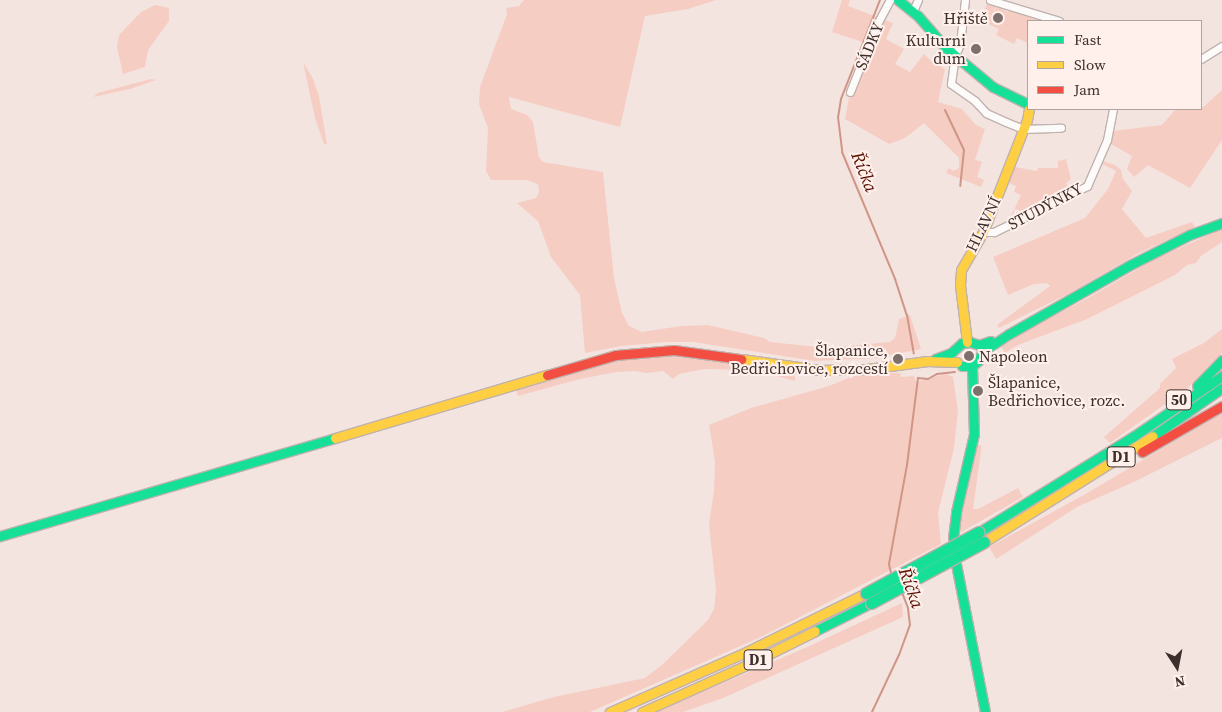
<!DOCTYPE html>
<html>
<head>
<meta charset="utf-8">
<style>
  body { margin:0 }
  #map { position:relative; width:1222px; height:712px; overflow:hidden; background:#f4e4e0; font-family:"Source Serif 4",serif }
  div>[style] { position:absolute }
  .green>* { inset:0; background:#f6cdc3 }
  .stream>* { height:2px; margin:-1px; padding:0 1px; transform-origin:1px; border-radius:1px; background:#d09586 }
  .roads { filter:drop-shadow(1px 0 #c0b2af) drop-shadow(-1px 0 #c0b2af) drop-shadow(0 1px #c0b2af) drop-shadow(0 -1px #c0b2af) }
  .street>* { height:7px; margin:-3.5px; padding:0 3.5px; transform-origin:3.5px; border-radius:3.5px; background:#fdfbfa }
  .fast>* { height:9px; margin:-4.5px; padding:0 4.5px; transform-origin:4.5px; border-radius:4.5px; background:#16e098 }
  .slow>* { height:9px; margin:-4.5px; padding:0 4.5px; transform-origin:4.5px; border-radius:4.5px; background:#ffcf43 }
  .jam>* { height:9px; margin:-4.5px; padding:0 4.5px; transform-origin:4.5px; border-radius:4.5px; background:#f24e42 }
  .bridges { filter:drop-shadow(1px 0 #bfada8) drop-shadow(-1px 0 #bfada8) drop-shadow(0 1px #bfada8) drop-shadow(0 -1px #bfada8) }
  .fast-bridge>* { height:11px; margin:-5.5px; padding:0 5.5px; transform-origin:5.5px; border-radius:5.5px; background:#16e098 }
  .dots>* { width:14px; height:14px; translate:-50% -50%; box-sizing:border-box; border:2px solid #fff0ec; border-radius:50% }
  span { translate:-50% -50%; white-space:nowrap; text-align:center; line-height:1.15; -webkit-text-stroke:4px #fff0ec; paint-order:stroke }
  .shield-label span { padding:1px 4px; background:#fff0ec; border:1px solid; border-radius:4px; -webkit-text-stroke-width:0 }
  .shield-label { font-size:15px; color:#3d302c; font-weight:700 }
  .poi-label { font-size:16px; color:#3d302c }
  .right { translate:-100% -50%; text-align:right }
  .left { translate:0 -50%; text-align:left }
  .street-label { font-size:16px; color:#3d302c }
  .water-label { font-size:18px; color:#581100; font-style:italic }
  .legend { position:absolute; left:1027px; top:20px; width:175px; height:90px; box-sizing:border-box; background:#fff0ec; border:1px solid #b1a39f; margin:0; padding:6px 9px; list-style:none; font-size:15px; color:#3d302c }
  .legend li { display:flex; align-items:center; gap:10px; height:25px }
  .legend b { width:25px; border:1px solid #b1a39f }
  .north { position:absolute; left:1152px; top:642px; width:50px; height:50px; -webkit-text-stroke:4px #fff0ec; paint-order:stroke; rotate:169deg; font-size:14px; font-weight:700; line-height:20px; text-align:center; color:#3d302c }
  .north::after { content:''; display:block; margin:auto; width:18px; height:22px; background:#3d302c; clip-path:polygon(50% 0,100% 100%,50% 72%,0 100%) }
</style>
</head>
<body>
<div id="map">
  <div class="green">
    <div style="clip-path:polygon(524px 0,716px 0,688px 9px,645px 16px,620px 127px,509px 97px,511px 109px,527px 115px,533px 122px,539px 157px,543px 162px,603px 172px,614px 278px,622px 313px,629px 326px,642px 332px,681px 326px,708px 325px,764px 338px,770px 342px,827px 348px,890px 342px,895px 338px,899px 319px,910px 315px,921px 349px,874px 358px,815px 361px,693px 342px,666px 342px,622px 346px,585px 353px,580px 295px,551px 257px,538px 221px,517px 203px,536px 198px,539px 192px,538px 184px,527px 180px,491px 180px,486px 171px,488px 128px,479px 104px,480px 87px,507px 14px,506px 8px,519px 6px)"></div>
    <div style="clip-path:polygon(842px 0,850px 0,848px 6px,893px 23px,886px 39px,904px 49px,895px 64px,910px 72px,924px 54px,936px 66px,938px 65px,945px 69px,938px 102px,962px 109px,976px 125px,985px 129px,975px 160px,982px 162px,977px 177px,984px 180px,981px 187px,946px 173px,949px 168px,953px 171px,959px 168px,959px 158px,924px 123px,905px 138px,889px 144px,845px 119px,849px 98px,869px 44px,832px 32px)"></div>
    <div style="clip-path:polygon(988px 2px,996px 6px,992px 15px,997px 6px,1008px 12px,1010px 9px,1020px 12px,1041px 21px,1028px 21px,1028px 43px,1017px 38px,1014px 44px,996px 35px,999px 29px,980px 20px)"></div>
    <div style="clip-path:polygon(155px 5px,169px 8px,169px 21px,148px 50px,145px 67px,123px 74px,117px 47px,119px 35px,141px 12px)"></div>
    <div style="clip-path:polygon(303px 62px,313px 79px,319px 96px,327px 144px,324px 144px,315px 118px)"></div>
    <div style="clip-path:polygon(151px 79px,156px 80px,130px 89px,93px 97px,98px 93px)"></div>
    <div style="clip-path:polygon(1222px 90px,1222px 140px,1190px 188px,1148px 165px,1134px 177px,1127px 169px,1132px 156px,1111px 144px,1113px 131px,1162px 125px,1176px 109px,1201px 109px)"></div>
    <div style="clip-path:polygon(1066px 159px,1071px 179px,1066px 183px,1071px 191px,1018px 218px,1012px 214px,1021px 195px,1014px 192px,1016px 186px,1009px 183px,1015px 167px,1037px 171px,1038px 168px,1058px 168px,1058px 161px)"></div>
    <div style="clip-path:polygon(1103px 161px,1115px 165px,1121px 170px,1123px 179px,1132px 191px,1122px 209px,1146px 238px,1192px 222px,1195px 227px,1139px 253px,1070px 293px,999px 328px,997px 325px,1050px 286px,1047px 283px,1034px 284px,1008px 295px,993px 257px,1085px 218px,1108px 189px,1116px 171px,1102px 164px)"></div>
    <div style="clip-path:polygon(1222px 229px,1222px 242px,1201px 256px,1196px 263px,1187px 265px,1175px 275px,1087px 319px,1018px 345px,1005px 353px,1000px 344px,1088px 298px,1155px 259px)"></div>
    <div style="clip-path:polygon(1222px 329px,1222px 353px,1188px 388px,1110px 443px,1104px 437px,1160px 388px,1160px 384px,1176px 368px,1172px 359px,1204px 343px)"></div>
    <div style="clip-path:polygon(661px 355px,716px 359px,795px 376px,795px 381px,755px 370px,705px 369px,679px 374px,673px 379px,663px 371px,646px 373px,636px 371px,616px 372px,580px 379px,518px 396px,516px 389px,596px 365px,623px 359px)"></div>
    <div style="clip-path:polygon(886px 373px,900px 373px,901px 377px,914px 376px,916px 382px,937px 376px,947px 374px,953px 377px,958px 411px,954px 448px,938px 513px,941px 544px,761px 637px,590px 712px,502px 712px,554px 697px,645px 678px,663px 664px,708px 620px,714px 609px,716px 590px,709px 524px,714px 491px,715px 461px,709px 425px,751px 408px,829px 386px,853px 376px)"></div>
    <div style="clip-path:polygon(1222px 413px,1222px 438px,1136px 481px,1077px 507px,996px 559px,989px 547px,1089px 492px)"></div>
    <div style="clip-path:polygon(977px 445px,981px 445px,981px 451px,973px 509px,978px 509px,1018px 488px,1023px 497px,958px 534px)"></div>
    <div style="clip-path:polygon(902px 603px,903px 617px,723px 698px,683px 712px,655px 712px,805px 648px)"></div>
  </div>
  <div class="stream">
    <div style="left:880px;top:0;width:106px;rotate:111.5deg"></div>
    <div style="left:841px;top:99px;width:18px;rotate:99deg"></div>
    <div style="left:838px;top:117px;width:35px;rotate:83deg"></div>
    <div style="left:842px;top:152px;width:138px;rotate:67.3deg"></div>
    <div style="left:895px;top:279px;width:38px;rotate:72deg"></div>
    <div style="left:907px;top:315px;width:39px;rotate:80deg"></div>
    <div style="left:945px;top:110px;width:44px;rotate:64.6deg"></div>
    <div style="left:964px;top:150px;width:36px;rotate:96deg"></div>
    <div style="left:891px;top:573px;width:9px;rotate:-103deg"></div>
    <div style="left:889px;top:564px;width:101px;rotate:-79.7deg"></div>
    <div style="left:907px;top:465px;width:88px;rotate:-82.8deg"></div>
    <div style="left:918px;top:378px;width:10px;rotate:6deg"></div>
    <div style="left:928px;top:379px;width:10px;rotate:-29deg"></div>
    <div style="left:937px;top:374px;width:18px;rotate:-6deg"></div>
    <div style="left:872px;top:712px;width:63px;rotate:-64.7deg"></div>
    <div style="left:899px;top:655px;width:32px;rotate:-70deg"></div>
    <div style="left:910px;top:625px;width:17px;rotate:-97deg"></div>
    <div style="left:908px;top:608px;width:17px;rotate:-111deg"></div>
  </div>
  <div class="roads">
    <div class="street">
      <div style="left:965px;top:0;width:44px;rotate:96.5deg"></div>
      <div style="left:960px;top:44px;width:12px;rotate:114deg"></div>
      <div style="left:955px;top:55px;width:29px;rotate:98deg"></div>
      <div style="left:951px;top:84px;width:29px;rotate:35deg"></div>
      <div style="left:975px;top:101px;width:16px;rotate:47deg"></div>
      <div style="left:986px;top:113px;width:22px;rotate:24deg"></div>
      <div style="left:1006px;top:122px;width:18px;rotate:22deg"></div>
      <div style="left:1023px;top:129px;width:38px;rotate:-2deg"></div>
      <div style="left:990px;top:0;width:72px;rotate:16.9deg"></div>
      <div style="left:913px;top:11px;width:12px;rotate:-66deg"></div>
      <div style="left:1201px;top:59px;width:25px;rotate:-32deg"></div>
      <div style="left:850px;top:92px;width:71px;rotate:-68.5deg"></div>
      <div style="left:876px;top:26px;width:30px;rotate:-62deg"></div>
      <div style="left:983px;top:232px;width:11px"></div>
      <div style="left:994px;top:232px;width:104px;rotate:-26.3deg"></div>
      <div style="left:1087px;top:186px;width:50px;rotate:-66.5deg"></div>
      <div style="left:1107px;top:140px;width:32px;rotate:-79deg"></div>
    </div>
    <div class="fast">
      <div style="left:898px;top:0;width:26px;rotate:39deg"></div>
      <div style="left:918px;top:16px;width:43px;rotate:48.8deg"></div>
      <div style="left:946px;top:48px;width:61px;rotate:39.7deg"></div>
      <div style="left:993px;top:87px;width:39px;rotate:26deg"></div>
      <div style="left:935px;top:359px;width:17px;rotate:-21deg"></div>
      <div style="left:951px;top:353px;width:15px;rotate:-42deg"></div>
      <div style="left:962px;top:343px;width:8px;rotate:-7deg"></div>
      <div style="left:970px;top:342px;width:9px;rotate:18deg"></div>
      <div style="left:979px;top:345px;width:12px;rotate:-20deg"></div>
      <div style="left:962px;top:366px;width:10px"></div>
      <div style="left:972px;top:366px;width:8px;rotate:-40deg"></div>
      <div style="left:978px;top:361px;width:10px;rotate:-66deg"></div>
      <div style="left:982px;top:352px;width:32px;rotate:-34deg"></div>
      <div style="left:1009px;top:334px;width:137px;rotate:-29.7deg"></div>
      <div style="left:1128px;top:266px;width:68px;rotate:-26.9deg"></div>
      <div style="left:1189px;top:235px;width:35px;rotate:-20deg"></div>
      <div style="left:1197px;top:386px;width:36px;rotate:-46deg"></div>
      <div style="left:1153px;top:436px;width:84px;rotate:-34.8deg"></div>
      <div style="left:979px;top:532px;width:182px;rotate:-31.8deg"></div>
      <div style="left:1134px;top:436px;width:107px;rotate:-34.3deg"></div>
      <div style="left:0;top:536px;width:349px;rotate:-16.3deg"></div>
      <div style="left:953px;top:538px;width:26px;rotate:-83deg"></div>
      <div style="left:956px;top:512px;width:80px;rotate:-77deg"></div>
      <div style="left:974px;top:434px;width:68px;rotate:-91.7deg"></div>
      <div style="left:956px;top:564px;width:151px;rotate:78.9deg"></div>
      <div style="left:815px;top:631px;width:63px;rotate:-26.6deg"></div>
    </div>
    <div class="slow">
      <div style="left:967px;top:342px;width:57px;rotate:-97deg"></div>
      <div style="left:960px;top:285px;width:15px;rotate:-86deg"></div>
      <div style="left:961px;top:270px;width:44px;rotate:-59.9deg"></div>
      <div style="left:983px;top:232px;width:120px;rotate:-68.6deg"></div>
      <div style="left:1027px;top:120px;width:11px;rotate:-80deg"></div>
      <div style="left:741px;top:359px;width:80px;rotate:7.9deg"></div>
      <div style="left:820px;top:370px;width:47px;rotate:-1.2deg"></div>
      <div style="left:867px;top:369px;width:61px;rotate:-7.6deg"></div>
      <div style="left:927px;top:361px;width:30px;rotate:2deg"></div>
      <div style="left:335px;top:438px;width:221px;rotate:-16.6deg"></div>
      <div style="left:984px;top:542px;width:199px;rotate:-32.1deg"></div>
      <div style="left:610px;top:712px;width:151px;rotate:-23.8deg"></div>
      <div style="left:748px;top:651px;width:131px;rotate:-26.2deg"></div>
      <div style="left:642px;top:712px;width:122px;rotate:-24.2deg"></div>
      <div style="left:753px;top:662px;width:69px;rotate:-26.6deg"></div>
    </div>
    <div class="jam">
      <div style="left:547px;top:375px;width:72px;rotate:-16.2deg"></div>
      <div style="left:616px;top:355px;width:58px;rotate:-4.9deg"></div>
      <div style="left:674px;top:350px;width:68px;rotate:7.7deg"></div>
      <div style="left:1142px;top:452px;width:92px;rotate:-29.9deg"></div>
    </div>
  </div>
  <div class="bridges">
    <div class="fast-bridge">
      <div style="left:866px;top:593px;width:128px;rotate:-28.4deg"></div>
      <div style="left:871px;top:603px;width:128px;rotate:-28.4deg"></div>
    </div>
  </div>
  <div class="dots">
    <div style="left:998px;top:18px;background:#7d6f6b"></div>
    <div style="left:976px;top:49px;background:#7d6f6b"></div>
    <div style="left:969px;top:356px;background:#7d6f6b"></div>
    <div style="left:898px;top:359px;background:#7d6f6b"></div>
    <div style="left:978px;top:391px;background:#7d6f6b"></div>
  </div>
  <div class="shield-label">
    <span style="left:1179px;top:400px">50</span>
    <span style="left:1121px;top:457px">D1</span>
    <span style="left:758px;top:660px">D1</span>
  </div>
  <div class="poi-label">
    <span class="right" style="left:988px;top:18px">Hřiště</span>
    <span class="right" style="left:966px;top:49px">Kulturni<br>dum</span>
    <span class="right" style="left:888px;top:359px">Šlapanice,<br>Bedřichovice, rozcestí</span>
    <span class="left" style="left:979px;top:356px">Napoleon</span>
    <span class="left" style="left:988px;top:391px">Šlapanice,<br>Bedřichovice, rozc.</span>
  </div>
  <div class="street-label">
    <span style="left:869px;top:46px;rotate:-68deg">SÁDKY</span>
    <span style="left:1045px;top:206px;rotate:-28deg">STUDÝNKY</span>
    <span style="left:983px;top:224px;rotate:-64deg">HLAVNÍ</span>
  </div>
  <div class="water-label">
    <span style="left:864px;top:172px;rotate:68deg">Říčka</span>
    <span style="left:911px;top:588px;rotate:70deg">Říčka</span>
  </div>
  <ul class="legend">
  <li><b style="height:6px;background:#16e098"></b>Fast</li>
  <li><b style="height:6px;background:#ffcf43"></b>Slow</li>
  <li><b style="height:6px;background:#f24e42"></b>Jam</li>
  </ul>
  <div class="north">N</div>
</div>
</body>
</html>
